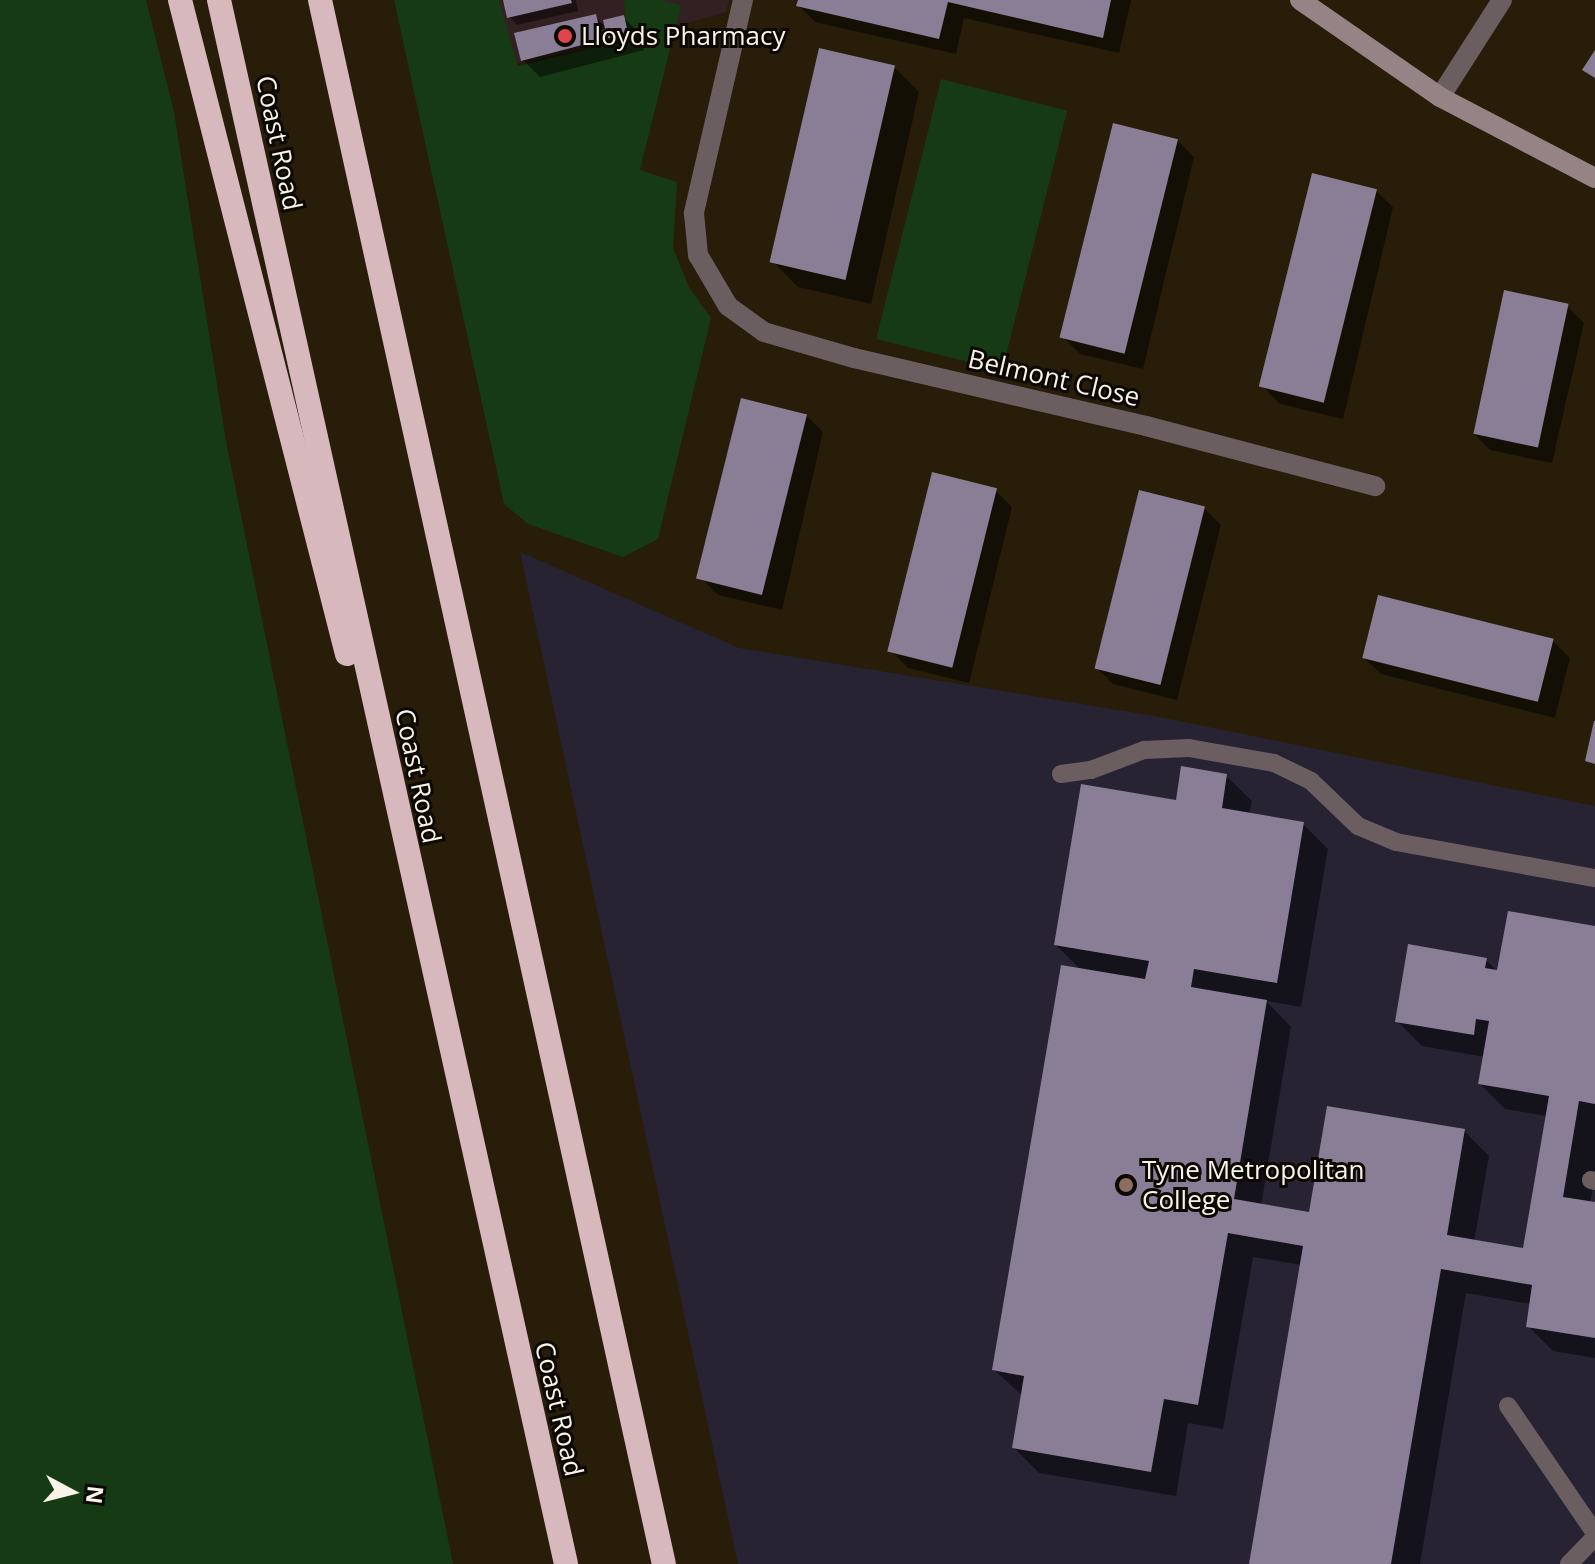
<!DOCTYPE html>
<html>
<head>
<meta charset="utf-8">
<style>
  body { margin:0 }
  #map { position:relative; width:1595px; height:1564px; overflow:hidden; background:#271d09; font-family:"Open Sans",sans-serif }
  div>[style] { position:absolute }
  .commercial>* { inset:0; background:#332022 }
  .education>* { inset:0; background:#272333 }
  .green>* { inset:0; background:#163a14; transform-origin:0 0 }
  .shadow>* { inset:0; background:#0007 }
  .building>* { inset:0; background:#897e95; transform-origin:0 0 }
  .lane>* { height:18px; margin:-9px; padding:0 9px; transform-origin:9px; border-radius:9px; background:#6b5e60 }
  .street>* { height:20px; margin:-10px; padding:0 10px; transform-origin:10px; border-radius:10px; background:#6b5e60 }
  .secondary>* { height:20px; margin:-10px; padding:0 10px; transform-origin:10px; border-radius:10px; background:#968386 }
  .highway>* { height:24px; margin:-12px; padding:0 12px; transform-origin:12px; border-radius:12px; background:#d7b8bd }
  .dots>* { width:22px; height:22px; translate:-50% -50%; box-sizing:border-box; border:4px solid #0c0803; border-radius:50% }
  span { translate:-50% -50%; white-space:nowrap; text-align:center; line-height:1.15; -webkit-text-stroke:6px #0c0803; paint-order:stroke }
  .poi-label { font-size:26px; color:#faf3e7 }
  .left { translate:0 -50%; text-align:left }
  .street-label { font-size:26px; color:#faf3e7 }
  .north { position:absolute; left:32px; top:1452px; width:80px; height:80px; -webkit-text-stroke:6px #0c0803; paint-order:stroke; rotate:97deg; font-size:22px; font-weight:700; line-height:32px; text-align:center; color:#faf3e7 }
  .north::after { content:''; display:block; margin:auto; width:28px; height:36px; background:#faf3e7; clip-path:polygon(50% 0,100% 100%,50% 72%,0 100%) }
</style>
</head>
<body>
<div id="map">
  <div class="commercial">
    <div style="clip-path:polygon(463px 0,729px 0,726px 12px,627px 40px,490px 68px)"></div>
  </div>
  <div class="education">
    <div style="clip-path:polygon(520px 552px,739px 648px,1155px 716px,1595px 806px,1595px 1564px,738px 1564px)"></div>
  </div>
  <div class="green">
    <div style="clip-path:polygon(0 0,146px 0,174px 112px,226px 441px,453px 1564px,0 1564px)"></div>
    <div style="clip-path:polygon(394px 0,499px 0,518px 66px,627px 40px,624px 0,660px 0,681px 5px,640px 170px,677px 182px,673px 248px,689px 287px,711px 318px,658px 539px,623px 557px,528px 524px,504px 504px)"></div>
    <div style="left:941px;top:79px;width:130px;height:268px;rotate:14deg"></div>
  </div>
  <div class="shadow">
    <div style="clip-path:polygon(505px 0,576px 0,578px 11px,517px 25px,509px 17px)"></div>
    <div style="clip-path:polygon(800px 0,1131px 0,1119px 53px,964px 18px,956px 54px,815px 22px,799px 6px)"></div>
    <div style="clip-path:polygon(595px 17px,607px 28px,623px 17px,640px 34px,644px 50px,540px 77px,523px 60px)"></div>
    <div style="clip-path:polygon(894px 67px,919px 92px,871px 304px,798px 287px,773px 262px)"></div>
    <div style="clip-path:polygon(1177px 140px,1194px 157px,1143px 369px,1080px 354px,1063px 337px)"></div>
    <div style="clip-path:polygon(1376px 191px,1393px 207px,1343px 419px,1280px 404px,1263px 387px)"></div>
    <div style="clip-path:polygon(1567px 306px,1584px 323px,1552px 463px,1490px 450px,1473px 433px)"></div>
    <div style="clip-path:polygon(806px 415px,823px 432px,782px 610px,718px 595px,701px 578px)"></div>
    <div style="clip-path:polygon(995px 490px,1012px 507px,969px 683px,908px 668px,891px 651px)"></div>
    <div style="clip-path:polygon(1204px 508px,1221px 525px,1177px 700px,1113px 684px,1096px 667px)"></div>
    <div style="clip-path:polygon(1553px 641px,1570px 658px,1555px 718px,1381px 674px,1364px 658px)"></div>
    <div style="clip-path:polygon(1226px 776px,1252px 801px,1249px 815px,1303px 824px,1328px 849px,1301px 1007px,1266px 1001px,1291px 1027px,1261px 1206px,1310px 1214px,1464px 1131px,1489px 1156px,1474px 1242px,1525px 1251px,1547px 1116px,1505px 1109px,1480px 1084px,1485px 1057px,1422px 1046px,1397px 1021px,1486px 960px,1499px 973px,1595px 928px,1595px 1177px,1590px 1204px,1595px 1204px,1595px 1358px,1553px 1351px,1528px 1326px,1531px 1304px,1466px 1293px,1420px 1564px,1251px 1564px,1302px 1265px,1253px 1257px,1223px 1429px,1188px 1423px,1176px 1496px,1039px 1473px,1014px 1448px,1023px 1396px,994px 1370px,1082px 971px,1056px 945px,1177px 802px)"></div>
  </div>
  <div class="building">
    <div style="clip-path:polygon(503px 0,571px 0,572px 3px,507px 18px)"></div>
    <div style="clip-path:polygon(798px 0,1111px 0,1103px 38px,948px 2px,939px 39px,796px 6px)"></div>
    <div style="clip-path:polygon(596px 14px,600px 31px,605px 29px,603px 20px,624px 15px,628px 33px,521px 61px,514px 33px)"></div>
    <div style="left:819px;top:48px;width:78px;height:220px;rotate:13deg"></div>
    <div style="clip-path:polygon(1595px 50px,1595px 78px,1582px 70px)"></div>
    <div style="left:1113px;top:123px;width:67px;height:221px;rotate:14deg"></div>
    <div style="left:1312px;top:173px;width:67px;height:220px;rotate:14deg"></div>
    <div style="left:1504px;top:290px;width:66px;height:147px;rotate:12deg"></div>
    <div style="left:741px;top:398px;width:68px;height:186px;rotate:14deg"></div>
    <div style="left:932px;top:472px;width:67px;height:185px;rotate:14deg"></div>
    <div style="left:1139px;top:490px;width:68px;height:184px;rotate:14deg"></div>
    <div style="left:1378px;top:595px;width:181px;height:65px;rotate:14deg"></div>
    <div style="clip-path:polygon(1594px 721px,1595px 721px,1595px 764px,1585px 761px)"></div>
    <div style="clip-path:polygon(1181px 766px,1227px 774px,1222px 808px,1304px 822px,1277px 983px,1194px 969px,1191px 987px,1267px 1000px,1234px 1199px,1309px 1212px,1327px 1106px,1465px 1129px,1447px 1235px,1523px 1248px,1549px 1096px,1478px 1084px,1489px 1021px,1476px 1019px,1474px 1035px,1395px 1022px,1408px 944px,1487px 958px,1485px 968px,1497px 970px,1508px 911px,1595px 926px,1595px 1104px,1579px 1101px,1563px 1197px,1595px 1202px,1595px 1338px,1526px 1327px,1532px 1285px,1441px 1269px,1391px 1564px,1249px 1564px,1303px 1246px,1228px 1233px,1198px 1405px,1164px 1399px,1151px 1472px,1012px 1448px,1024px 1376px,992px 1370px,1061px 965px,1145px 979px,1149px 961px,1054px 945px,1081px 784px,1176px 800px)"></div>
  </div>
  <div class="lane">
    <div style="left:1061px;top:774px;width:30px;rotate:-8deg"></div>
    <div style="left:1091px;top:770px;width:57px;rotate:-20.7deg"></div>
    <div style="left:1144px;top:750px;width:45px;rotate:-2.5deg"></div>
    <div style="left:1189px;top:748px;width:86px;rotate:10deg"></div>
    <div style="left:1274px;top:763px;width:41px;rotate:25.9deg"></div>
    <div style="left:1311px;top:781px;width:65px;rotate:43.8deg"></div>
    <div style="left:1358px;top:826px;width:41px;rotate:22.8deg"></div>
    <div style="left:1396px;top:842px;width:202px;rotate:10.3deg"></div>
    <div style="left:1591px;top:1180px;width:4px;rotate:14deg"></div>
    <div style="left:1508px;top:1406px;width:154px;rotate:55.6deg"></div>
    <div style="left:1569px;top:1564px;width:37px;rotate:-46deg"></div>
  </div>
  <div class="street">
    <div style="left:743px;top:0;width:219px;rotate:103deg"></div>
    <div style="left:694px;top:213px;width:42px;rotate:84.6deg"></div>
    <div style="left:698px;top:255px;width:59px;rotate:59.5deg"></div>
    <div style="left:728px;top:306px;width:44px;rotate:35.8deg"></div>
    <div style="left:764px;top:332px;width:94px;rotate:16.1deg"></div>
    <div style="left:854px;top:358px;width:300px;rotate:13.1deg"></div>
    <div style="left:1146px;top:426px;width:237px;rotate:14.7deg"></div>
    <div style="left:1440px;top:97px;width:115px;rotate:-57.4deg"></div>
  </div>
  <div class="secondary">
    <div style="left:1300px;top:0;width:170px;rotate:34.7deg"></div>
    <div style="left:1440px;top:97px;width:175px;rotate:27.6deg"></div>
  </div>
  <div class="highway">
    <div style="left:180px;top:0;width:675px;rotate:75.68deg"></div>
    <div style="left:219px;top:0;width:1602px;rotate:77.49deg"></div>
    <div style="left:320px;top:0;width:1601px;rotate:77.6deg"></div>
  </div>
  <div class="dots">
    <div style="left:565px;top:36px;background:#e0444e"></div>
    <div style="left:1126px;top:1185px;background:#8d6e63"></div>
  </div>
  <div class="poi-label">
    <span class="left" style="left:581px;top:36px">Lloyds Pharmacy</span>
    <span class="left" style="left:1142px;top:1185px">Tyne Metropolitan<br>College</span>
  </div>
  <div class="street-label">
    <span style="left:279px;top:143px;rotate:78deg">Coast Road</span>
    <span style="left:1054px;top:378px;rotate:13deg">Belmont Close</span>
    <span style="left:418px;top:776px;rotate:78deg">Coast Road</span>
    <span style="left:559px;top:1409px;rotate:77deg">Coast Road</span>
  </div>
  <div class="north">N</div>
</div>
</body>
</html>
